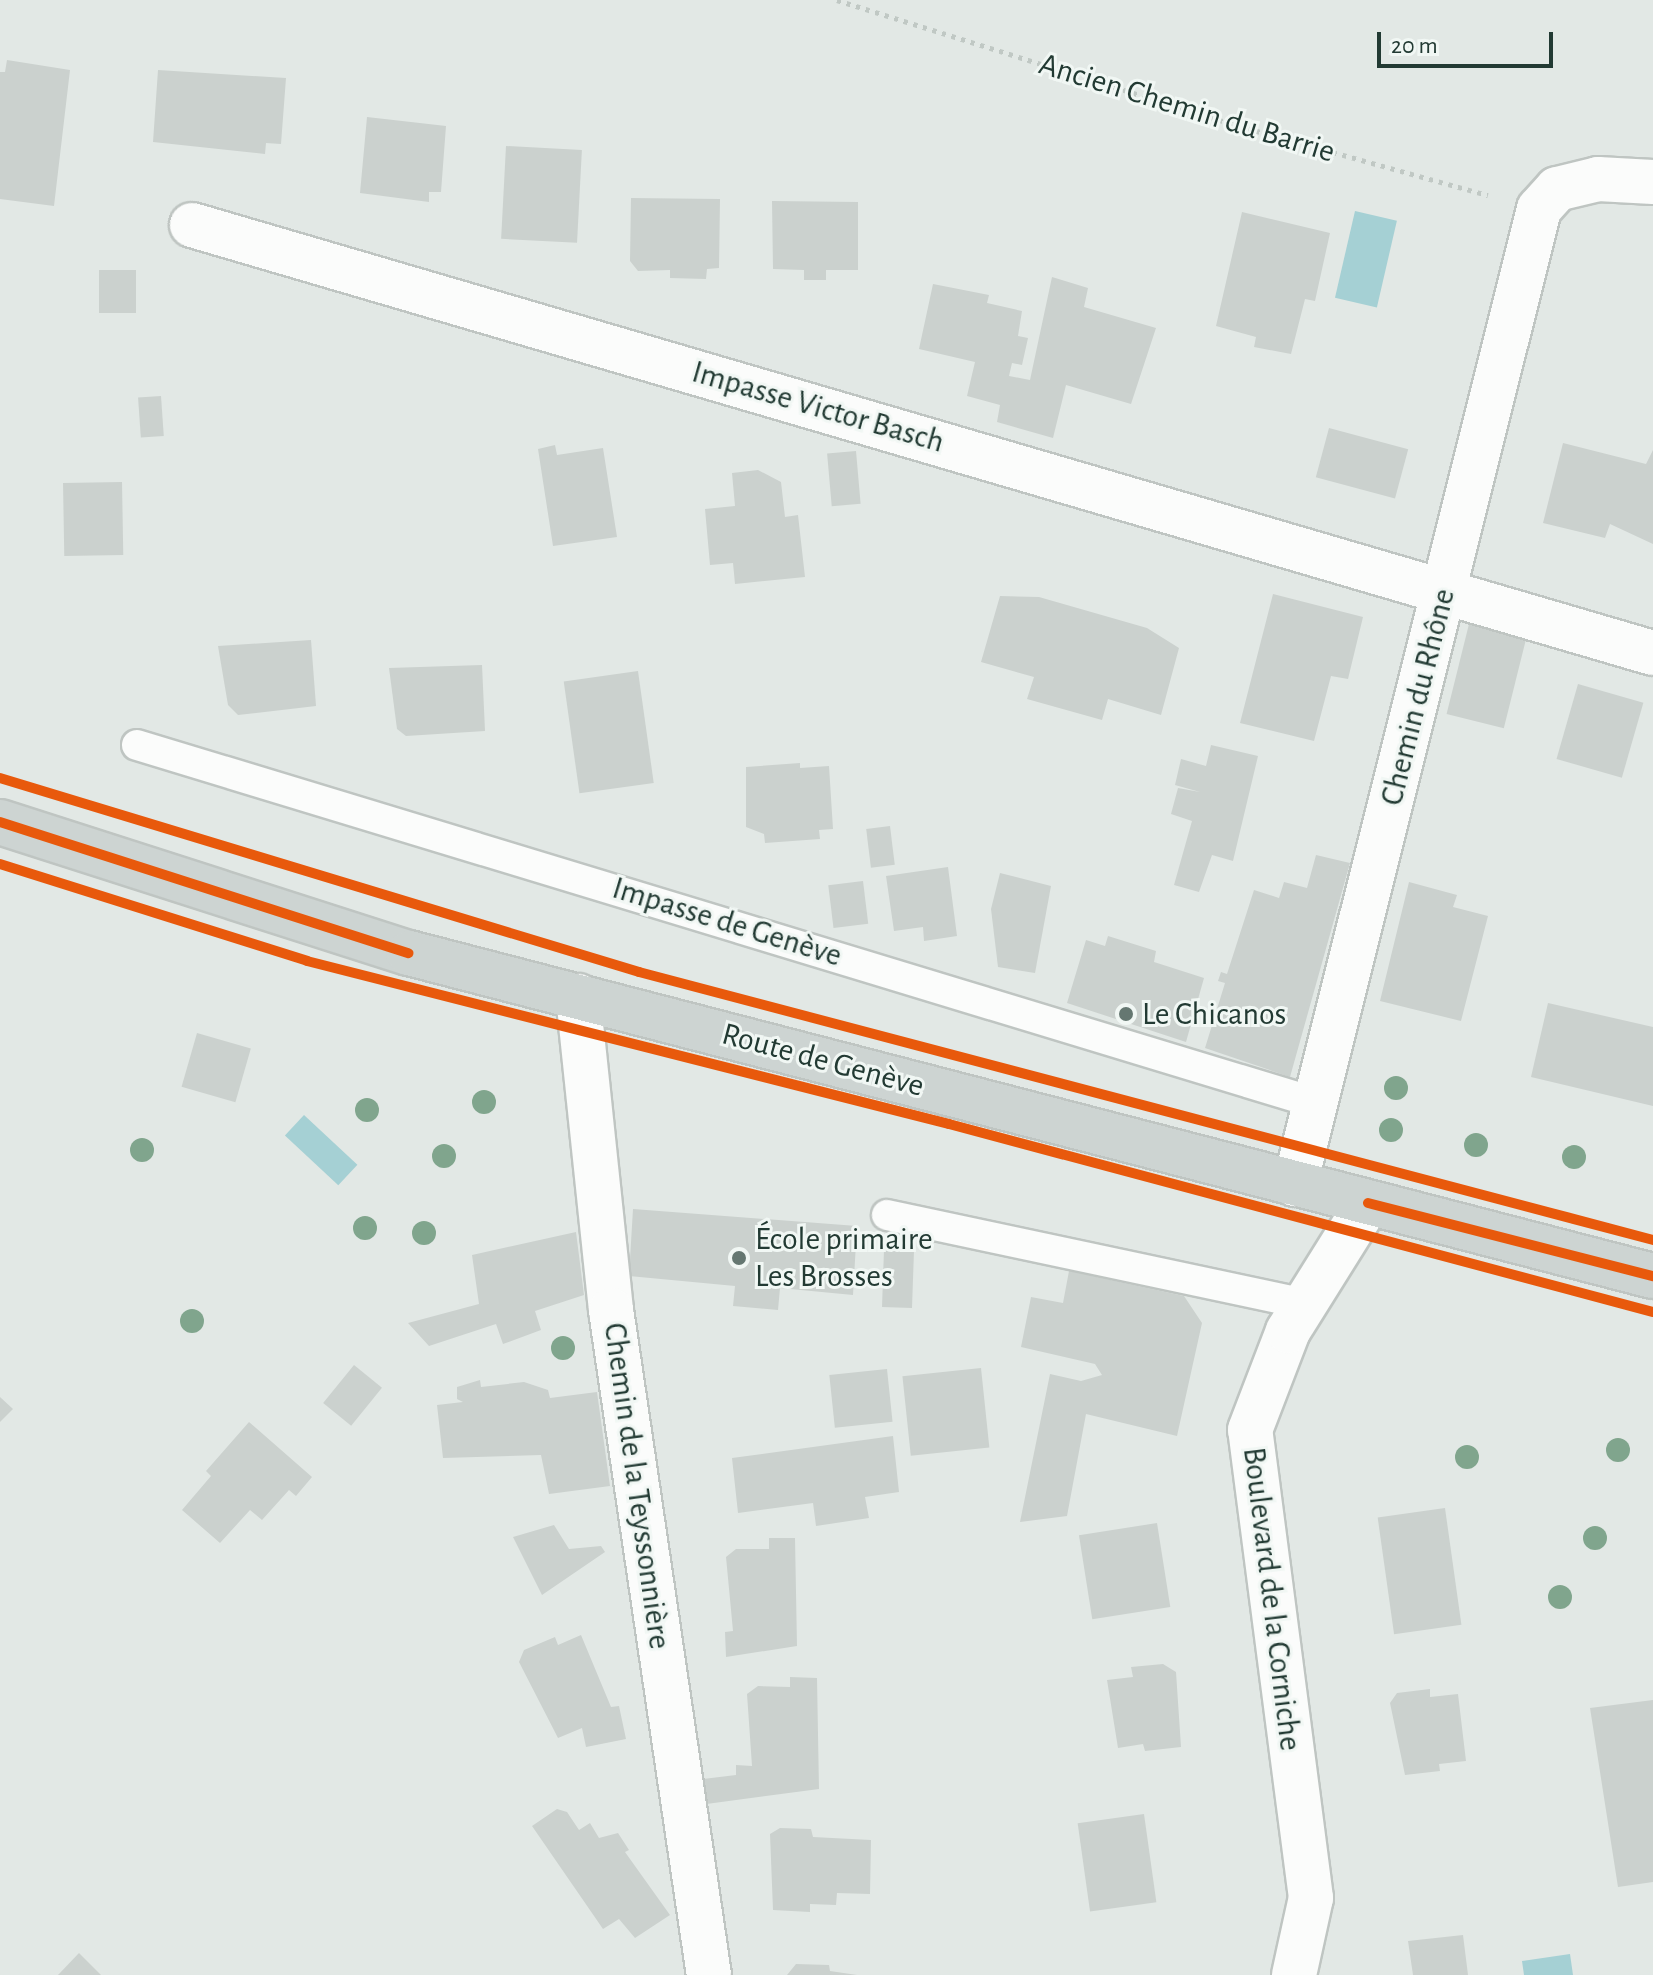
<!DOCTYPE html>
<html>
<head>
<meta charset="utf-8">
<style>
  body { margin:0 }
  #map { position:relative; width:1653px; height:1975px; overflow:hidden; background:#e2e8e5; font-family:"Alegreya Sans",sans-serif }
  div>[style] { position:absolute }
  .water>* { inset:0; background:#a5d0d4; transform-origin:0 0 }
  .building>* { inset:0; background:#cbd1ce; transform-origin:0 0 }
  .path>* { height:5px; margin-top:-2.5px; transform-origin:0; background:repeating-linear-gradient(90deg,#c0c8c4 0 4px,transparent 0 10px) }
  .roads { filter:drop-shadow(2px 0 #bfc5c2) drop-shadow(-2px 0 #bfc5c2) drop-shadow(0 2px #bfc5c2) drop-shadow(0 -2px #bfc5c2) }
  .service>* { height:30px; margin:-15px; padding:0 15px; transform-origin:15px; border-radius:15px; background:#fbfcfb }
  .minor>* { height:44px; margin:-22px; padding:0 22px; transform-origin:22px; border-radius:22px; background:#fbfcfb }
  .primary>* { height:44px; margin:-22px; padding:0 22px; transform-origin:22px; border-radius:22px; background:#cdd4d2 }
  .cycleway>* { height:10px; margin:-5px; padding:0 5px; transform-origin:5px; border-radius:5px; background:#e8590c }
  .trees>* { width:24px; height:24px; margin:-12px; border-radius:50%; background:#80a58d }
  .dots>* { width:22px; height:22px; translate:-50% -50%; box-sizing:border-box; border:4px solid #f1f7f4; border-radius:50% }
  span { translate:-50% -50%; white-space:nowrap; text-align:center; line-height:1.15; -webkit-text-stroke:6px #f1f7f4; paint-order:stroke }
  .street-label { font-size:32px; color:#223a33 }
  .poi-label { font-size:32px; color:#223a33 }
  .left { translate:0 -50%; text-align:left }
  .scale { position:absolute; left:1377px; top:32px; width:176px; height:36px; box-sizing:border-box; border:4px solid #223a33; border-top:0; padding-left:10px; font-size:24px; line-height:28px; white-space:nowrap; color:#223a33; -webkit-text-stroke:6px #f1f7f4; paint-order:stroke }
</style>
</head>
<body>
<div id="map">
  <div class="water">
    <div style="left:1355px;top:211px;width:43px;height:89px;rotate:13deg"></div>
    <div style="left:304px;top:1115px;width:73px;height:28px;rotate:43deg"></div>
    <div style="clip-path:polygon(1570px 1954px,1573px 1975px,1524px 1975px,1522px 1961px)"></div>
  </div>
  <div class="building">
    <div style="clip-path:polygon(7px 60px,70px 70px,54px 206px,0 199px,0 72px,5px 72px)"></div>
    <div style="clip-path:polygon(158px 70px,286px 78px,281px 144px,266px 143px,265px 154px,153px 142px)"></div>
    <div style="clip-path:polygon(367px 117px,446px 126px,441px 192px,429px 192px,429px 202px,360px 193px)"></div>
    <div style="left:506px;top:146px;width:76px;height:93px;rotate:3deg"></div>
    <div style="clip-path:polygon(631px 198px,720px 199px,719px 268px,707px 269px,706px 279px,670px 278px,670px 270px,638px 271px,630px 261px)"></div>
    <div style="clip-path:polygon(772px 201px,858px 202px,858px 270px,826px 270px,826px 280px,804px 280px,804px 270px,773px 269px)"></div>
    <div style="clip-path:polygon(1242px 212px,1330px 233px,1315px 301px,1305px 299px,1291px 354px,1254px 347px,1256px 337px,1216px 326px)"></div>
    <div style="left:136px;top:270px;width:43px;height:37px;rotate:90deg"></div>
    <div style="clip-path:polygon(1052px 277px,1088px 288px,1084px 307px,1156px 328px,1131px 404px,1066px 385px,1053px 438px,997px 422px,1000px 405px,967px 396px,975px 362px,919px 349px,933px 284px,989px 295px,987px 303px,1022px 311px,1018px 336px,1028px 338px,1022px 365px,1012px 363px,1009px 376px,1030px 380px)"></div>
    <div style="left:161px;top:396px;width:40px;height:23px;rotate:86deg"></div>
    <div style="left:1329px;top:428px;width:82px;height:51px;rotate:15deg"></div>
    <div style="clip-path:polygon(1563px 443px,1646px 464px,1653px 450px,1653px 544px,1610px 524px,1605px 538px,1543px 523px)"></div>
    <div style="clip-path:polygon(555px 445px,557px 455px,603px 448px,617px 537px,553px 546px,538px 449px)"></div>
    <div style="left:856px;top:451px;width:53px;height:29px;rotate:85deg"></div>
    <div style="clip-path:polygon(758px 470px,781px 482px,785px 517px,798px 515px,805px 577px,735px 584px,733px 563px,710px 565px,705px 509px,735px 506px,732px 473px)"></div>
    <div style="left:122px;top:482px;width:73px;height:59px;rotate:89deg"></div>
    <div style="clip-path:polygon(1273px 594px,1363px 617px,1348px 679px,1331px 676px,1314px 741px,1240px 723px)"></div>
    <div style="clip-path:polygon(1000px 596px,1039px 597px,1147px 628px,1179px 648px,1161px 715px,1108px 699px,1102px 720px,1027px 699px,1034px 677px,981px 662px)"></div>
    <div style="left:1471px;top:616px;width:59px;height:101px;rotate:14deg"></div>
    <div style="clip-path:polygon(311px 640px,316px 706px,238px 715px,228px 705px,218px 646px)"></div>
    <div style="clip-path:polygon(482px 665px,485px 731px,406px 736px,397px 729px,389px 668px)"></div>
    <div style="left:638px;top:671px;width:113px;height:75px;rotate:82deg"></div>
    <div style="left:1578px;top:684px;width:68px;height:78px;rotate:16deg"></div>
    <div style="clip-path:polygon(1211px 745px,1258px 756px,1233px 861px,1212px 855px,1199px 892px,1174px 885px,1192px 821px,1171px 814px,1178px 788px,1200px 792px,1175px 785px,1181px 759px,1206px 766px)"></div>
    <div style="clip-path:polygon(800px 763px,800px 768px,829px 766px,833px 829px,819px 830px,820px 839px,765px 843px,764px 834px,746px 827px,746px 767px)"></div>
    <div style="left:890px;top:826px;width:39px;height:24px;rotate:83deg"></div>
    <div style="clip-path:polygon(1316px 855px,1350px 863px,1290px 1077px,1205px 1048px,1225px 983px,1218px 981px,1221px 972px,1227px 974px,1254px 890px,1279px 898px,1284px 882px,1307px 888px)"></div>
    <div style="clip-path:polygon(948px 867px,957px 936px,924px 941px,923px 927px,894px 931px,886px 876px)"></div>
    <div style="clip-path:polygon(1000px 873px,1051px 886px,1035px 973px,998px 967px,991px 909px)"></div>
    <div style="left:863px;top:881px;width:43px;height:35px;rotate:83deg"></div>
    <div style="clip-path:polygon(1409px 882px,1457px 895px,1453px 907px,1488px 916px,1461px 1021px,1380px 1001px)"></div>
    <div style="clip-path:polygon(1108px 936px,1156px 951px,1154px 962px,1204px 978px,1186px 1042px,1067px 1003px,1086px 940px,1105px 946px)"></div>
    <div style="clip-path:polygon(1548px 1003px,1653px 1027px,1653px 1106px,1531px 1077px)"></div>
    <div style="left:197px;top:1033px;width:56px;height:56px;rotate:16deg"></div>
    <div style="clip-path:polygon(633px 1209px,857px 1226px,853px 1295px,780px 1288px,778px 1310px,733px 1306px,735px 1286px,629px 1276px)"></div>
    <div style="clip-path:polygon(576px 1232px,584px 1295px,535px 1311px,541px 1330px,503px 1344px,496px 1324px,429px 1346px,408px 1323px,479px 1304px,472px 1255px)"></div>
    <div style="left:884px;top:1250px;width:30px;height:57px;rotate:2deg"></div>
    <div style="clip-path:polygon(1069px 1271px,1184px 1296px,1202px 1323px,1177px 1436px,1086px 1414px,1067px 1516px,1020px 1522px,1050px 1374px,1081px 1381px,1102px 1375px,1095px 1364px,1021px 1347px,1031px 1297px,1063px 1303px)"></div>
    <div style="left:354px;top:1365px;width:36px;height:49px;rotate:39deg"></div>
    <div style="left:981px;top:1368px;width:80px;height:79px;rotate:84deg"></div>
    <div style="left:887px;top:1369px;width:53px;height:58px;rotate:84deg"></div>
    <div style="clip-path:polygon(480px 1380px,481px 1387px,524px 1382px,548px 1390px,550px 1398px,597px 1392px,610px 1486px,549px 1494px,541px 1455px,443px 1458px,437px 1405px,463px 1402px,457px 1399px,457px 1387px)"></div>
    <div style="clip-path:polygon(0 1397px,13px 1409px,0 1422px)"></div>
    <div style="clip-path:polygon(249px 1422px,312px 1477px,296px 1496px,289px 1490px,262px 1520px,250px 1510px,220px 1543px,182px 1510px,211px 1476px,206px 1471px)"></div>
    <div style="clip-path:polygon(893px 1436px,899px 1492px,865px 1497px,869px 1518px,816px 1526px,813px 1503px,738px 1513px,732px 1458px)"></div>
    <div style="left:1445px;top:1508px;width:118px;height:68px;rotate:82deg"></div>
    <div style="left:1157px;top:1523px;width:85px;height:79px;rotate:81deg"></div>
    <div style="clip-path:polygon(554px 1525px,569px 1549px,601px 1546px,605px 1552px,542px 1595px,513px 1537px)"></div>
    <div style="clip-path:polygon(769px 1538px,795px 1538px,797px 1646px,726px 1657px,725px 1632px,733px 1631px,726px 1557px,736px 1549px,769px 1549px)"></div>
    <div style="clip-path:polygon(581px 1635px,611px 1707px,619px 1706px,626px 1739px,586px 1747px,582px 1728px,558px 1738px,519px 1662px,524px 1650px,555px 1637px,558px 1645px)"></div>
    <div style="clip-path:polygon(1163px 1664px,1176px 1672px,1181px 1747px,1145px 1751px,1143px 1744px,1118px 1748px,1107px 1680px,1133px 1677px,1131px 1667px)"></div>
    <div style="clip-path:polygon(790px 1677px,817px 1678px,819px 1789px,699px 1805px,695px 1780px,736px 1775px,736px 1765px,752px 1766px,747px 1694px,758px 1686px,790px 1687px)"></div>
    <div style="clip-path:polygon(1430px 1689px,1430px 1697px,1458px 1694px,1466px 1761px,1439px 1764px,1440px 1771px,1405px 1775px,1390px 1703px,1397px 1693px)"></div>
    <div style="clip-path:polygon(1653px 1700px,1653px 1882px,1618px 1887px,1590px 1708px)"></div>
    <div style="clip-path:polygon(557px 1809px,567px 1812px,579px 1830px,590px 1823px,599px 1838px,618px 1833px,629px 1850px,625px 1852px,670px 1915px,635px 1938px,619px 1919px,603px 1929px,532px 1826px)"></div>
    <div style="left:1144px;top:1814px;width:89px;height:67px;rotate:82deg"></div>
    <div style="clip-path:polygon(780px 1828px,811px 1829px,813px 1837px,871px 1840px,870px 1894px,837px 1893px,836px 1905px,810px 1904px,810px 1912px,773px 1910px,770px 1834px)"></div>
    <div style="clip-path:polygon(1463px 1935px,1468px 1975px,1413px 1975px,1408px 1941px)"></div>
    <div style="clip-path:polygon(79px 1953px,101px 1975px,58px 1975px)"></div>
    <div style="clip-path:polygon(796px 1964px,829px 1965px,830px 1971px,857px 1975px,787px 1975px)"></div>
  </div>
  <div class="path">
    <div style="left:837px;top:0;width:429px;rotate:17.4deg"></div>
    <div style="left:1246px;top:128px;width:251px;rotate:15.5deg"></div>
  </div>
  <div class="roads">
    <div class="service">
      <div style="left:137px;top:745px;width:1232px;rotate:16.89deg"></div>
      <div style="left:887px;top:1215px;width:428px;rotate:12deg"></div>
    </div>
    <div class="minor">
      <div style="left:192px;top:225px;width:1522px;rotate:16.33deg"></div>
      <div style="left:578px;top:996px;width:316px;rotate:84deg"></div>
      <div style="left:611px;top:1310px;width:672px;rotate:81.62deg"></div>
      <div style="left:1295px;top:1184px;width:1005px;rotate:-75.95deg"></div>
      <div style="left:1539px;top:209px;width:27px;rotate:-48deg"></div>
      <div style="left:1557px;top:189px;width:42px;rotate:-13.7deg"></div>
      <div style="left:1598px;top:179px;width:55px;rotate:3.1deg"></div>
      <div style="left:1294px;top:1975px;width:79px;rotate:-77.6deg"></div>
      <div style="left:1311px;top:1898px;width:472px;rotate:-97.4deg"></div>
      <div style="left:1250px;top:1430px;width:106px;rotate:-69deg"></div>
      <div style="left:1288px;top:1331px;width:151px;rotate:-58deg"></div>
    </div>
    <div class="primary">
      <div style="left:0;top:822px;width:429px;rotate:17.8deg"></div>
      <div style="left:409px;top:953px;width:1285px;rotate:14.56deg"></div>
    </div>
  </div>
  <div class="cycleway">
    <div style="left:0;top:778px;width:668px;rotate:16.89deg"></div>
    <div style="left:639px;top:972px;width:1049px;rotate:14.8deg"></div>
    <div style="left:0;top:822px;width:429px;rotate:17.8deg"></div>
    <div style="left:0;top:864px;width:322px;rotate:17.5deg"></div>
    <div style="left:307px;top:961px;width:662px;rotate:14.25deg"></div>
    <div style="left:949px;top:1124px;width:729px;rotate:14.95deg"></div>
    <div style="left:1368px;top:1203px;width:294px;rotate:14.4deg"></div>
  </div>
  <div class="trees">
    <div style="left:1396px;top:1088px"></div>
    <div style="left:484px;top:1102px"></div>
    <div style="left:367px;top:1110px"></div>
    <div style="left:1391px;top:1130px"></div>
    <div style="left:1476px;top:1145px"></div>
    <div style="left:142px;top:1150px"></div>
    <div style="left:444px;top:1156px"></div>
    <div style="left:1574px;top:1157px"></div>
    <div style="left:365px;top:1228px"></div>
    <div style="left:424px;top:1233px"></div>
    <div style="left:192px;top:1321px"></div>
    <div style="left:563px;top:1348px"></div>
    <div style="left:1618px;top:1450px"></div>
    <div style="left:1467px;top:1457px"></div>
    <div style="left:1595px;top:1538px"></div>
    <div style="left:1560px;top:1597px"></div>
  </div>
  <div class="dots">
    <div style="left:1126px;top:1014px;background:#657771"></div>
    <div style="left:739px;top:1258px;background:#657771"></div>
  </div>
  <div class="street-label">
    <span style="left:1187px;top:108px;rotate:17deg">Ancien Chemin du Barrie</span>
    <span style="left:818px;top:407px;rotate:16deg">Impasse Victor Basch</span>
    <span style="left:1418px;top:697px;rotate:-76deg">Chemin du Rhône</span>
    <span style="left:727px;top:922px;rotate:17deg">Impasse de Genève</span>
    <span style="left:823px;top:1060px;rotate:15deg">Route de Genève</span>
    <span style="left:637px;top:1486px;rotate:82deg">Chemin de la Teyssonnière</span>
    <span style="left:1272px;top:1599px;rotate:83deg">Boulevard de la Corniche</span>
  </div>
  <div class="poi-label">
    <span class="left" style="left:1142px;top:1014px">Le Chicanos</span>
    <span class="left" style="left:755px;top:1258px">École primaire<br>Les Brosses</span>
  </div>
  <div class="scale">20 m</div>
</div>
</body>
</html>
